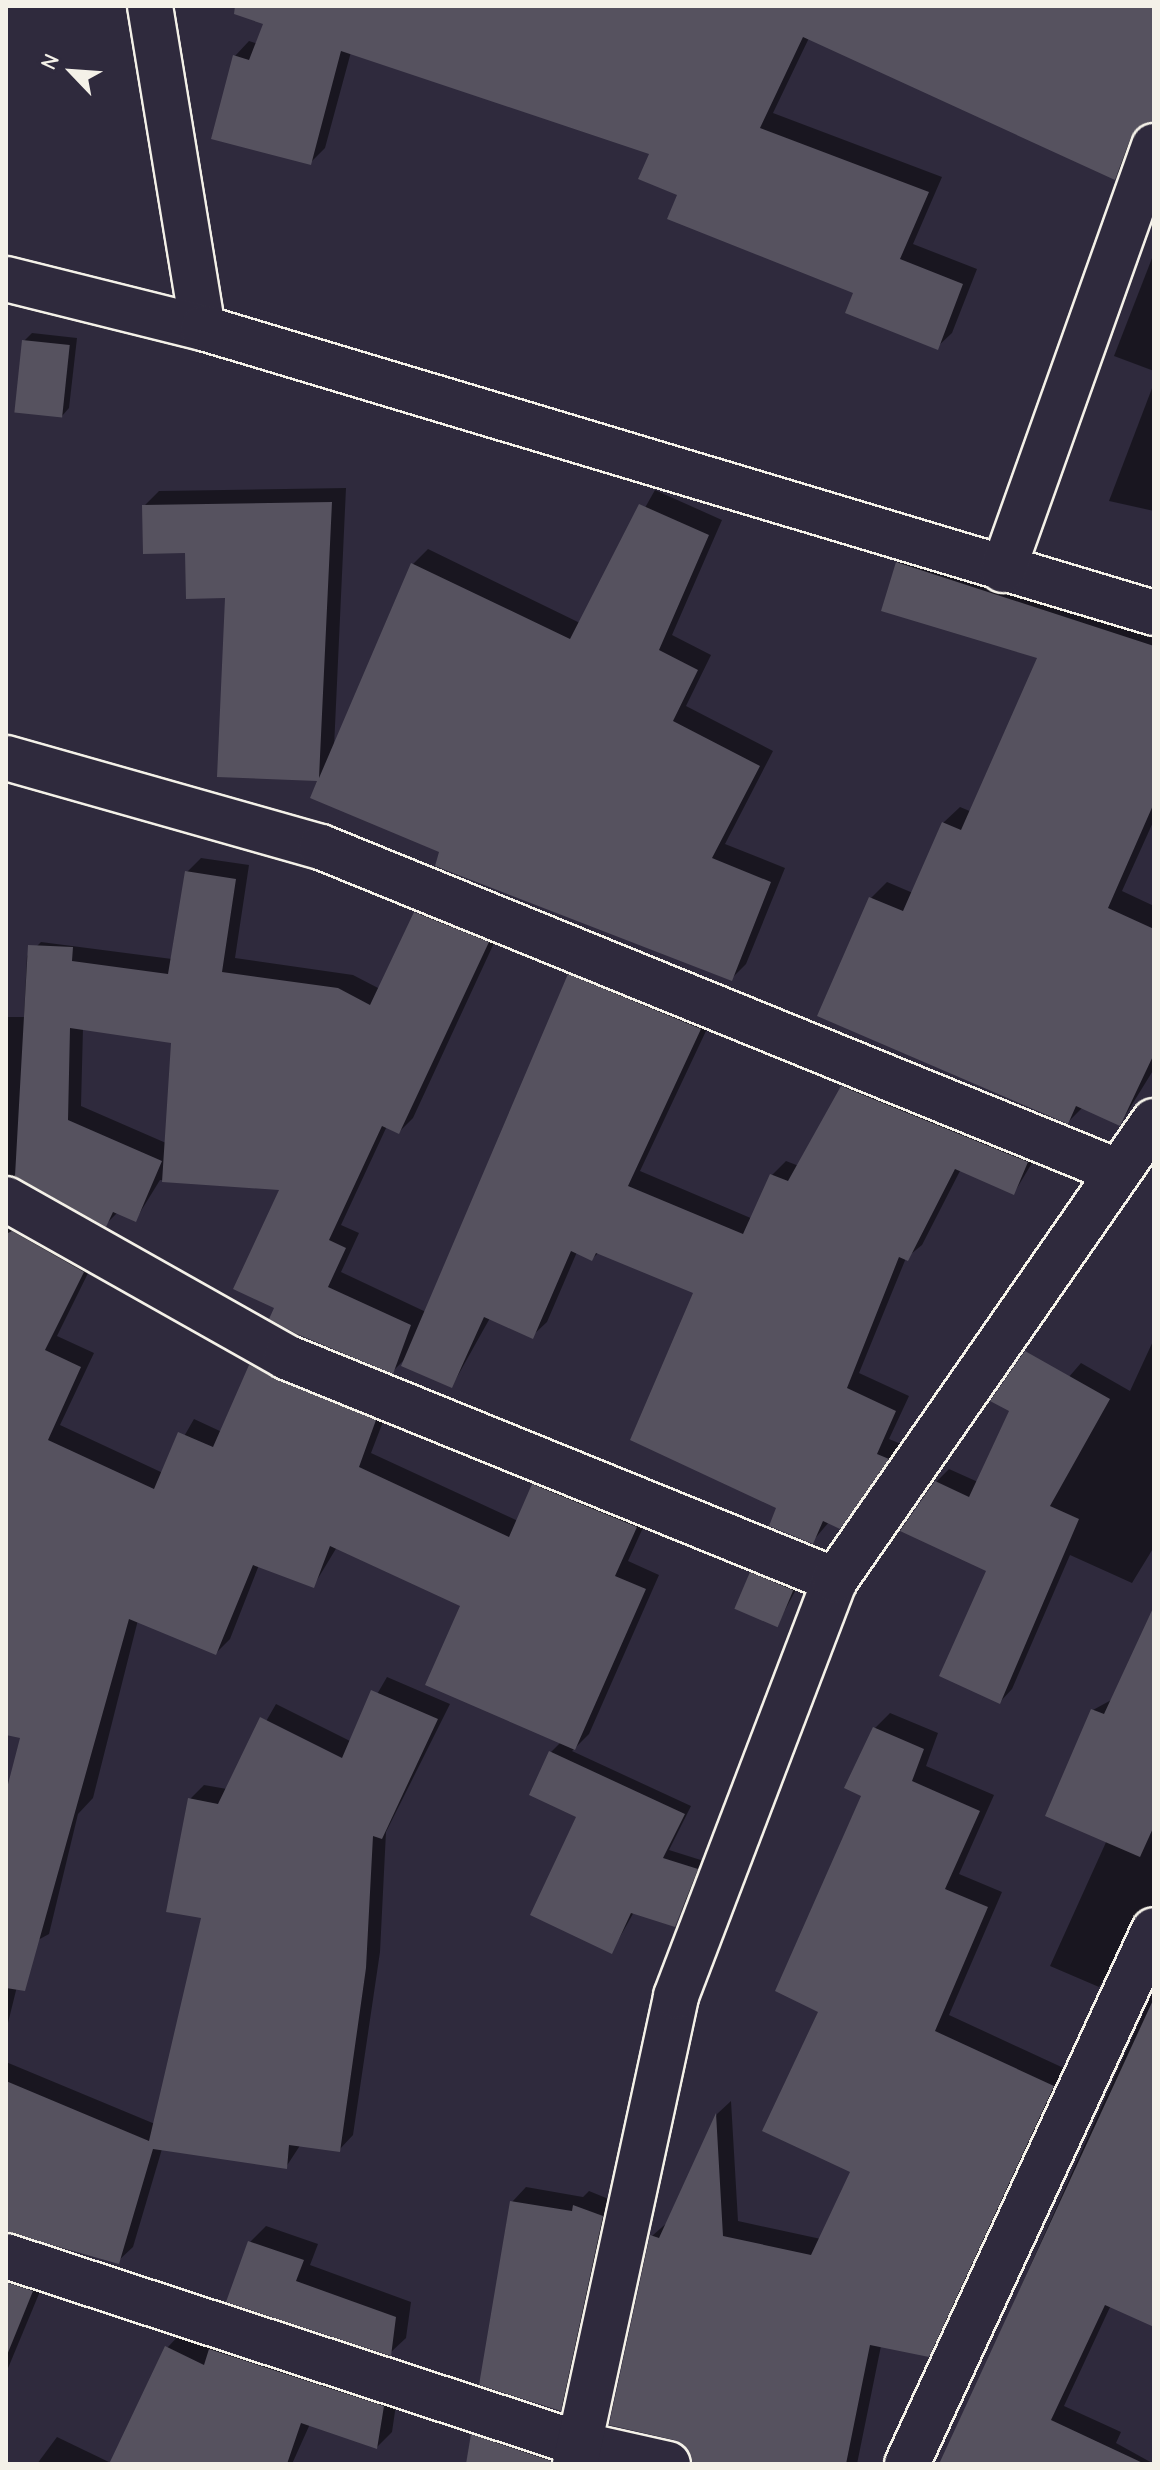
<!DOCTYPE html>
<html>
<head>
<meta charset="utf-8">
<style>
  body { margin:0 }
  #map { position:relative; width:1160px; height:2470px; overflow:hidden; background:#2f2a3d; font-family:"Comic Neue",sans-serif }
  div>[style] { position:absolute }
  .shadow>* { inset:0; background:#0007 }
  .building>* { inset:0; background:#56525f; transform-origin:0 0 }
  .roads { filter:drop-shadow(2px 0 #f4f1e8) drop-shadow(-2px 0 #f4f1e8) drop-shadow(0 2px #f4f1e8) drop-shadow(0 -2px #f4f1e8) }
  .minor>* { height:44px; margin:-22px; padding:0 22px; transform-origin:22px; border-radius:22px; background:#2f2a3d }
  span { translate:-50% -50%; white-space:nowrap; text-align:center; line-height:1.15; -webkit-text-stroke:6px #2f2a3d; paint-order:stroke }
  .frame { position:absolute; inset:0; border:8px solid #f4f1e8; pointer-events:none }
  .north { position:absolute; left:32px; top:32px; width:80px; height:80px; -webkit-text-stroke:6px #2f2a3d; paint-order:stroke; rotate:295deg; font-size:22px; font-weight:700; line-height:32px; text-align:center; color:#f4f1e8 }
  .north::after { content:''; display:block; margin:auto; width:28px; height:36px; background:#f4f1e8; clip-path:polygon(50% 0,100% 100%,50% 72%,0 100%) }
</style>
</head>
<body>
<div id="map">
  <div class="shadow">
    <div style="clip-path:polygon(273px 6px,1154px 6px,1154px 122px,1146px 124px,1115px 178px,809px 38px,773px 113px,942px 177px,913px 244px,977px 269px,952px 333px,937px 347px,856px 292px,679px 194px,652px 152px,351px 52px,325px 148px,310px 163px,235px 56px,249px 41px,258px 44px)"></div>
    <div style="clip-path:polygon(1154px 253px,1154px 371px,1114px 356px)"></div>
    <div style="clip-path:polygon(32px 333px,77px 338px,69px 408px,62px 416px,24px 341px)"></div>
    <div style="clip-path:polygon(1154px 383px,1154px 511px,1109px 501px)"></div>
    <div style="clip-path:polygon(346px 488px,334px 748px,413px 564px,428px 549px,580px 623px,655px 490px,722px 520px,672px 635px,711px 655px,686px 706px,773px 751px,725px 844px,785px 868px,746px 964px,731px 979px,442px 850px,320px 779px,219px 775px,227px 596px,144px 506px,159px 491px)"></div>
    <div style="clip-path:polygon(914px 547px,1154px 626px,1154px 820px,1122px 891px,1154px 906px,1154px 1069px,1120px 1124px,1083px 1107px,1068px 1122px,871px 898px,887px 882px,913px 893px,943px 823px,960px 807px,972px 812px,1039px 657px,898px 563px)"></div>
    <div style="clip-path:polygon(evenodd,201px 858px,249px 865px,235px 958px,353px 975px,380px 989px,429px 899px,501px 928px,413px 1118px,399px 1132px,387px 1126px,341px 1225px,359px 1233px,341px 1272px,426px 1312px,569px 975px,583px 961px,714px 1014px,640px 1171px,753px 1219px,772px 1175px,786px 1161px,799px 1166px,857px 1072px,1041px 1148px,1014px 1193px,961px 1169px,922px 1245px,906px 1258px,859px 1373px,909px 1396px,889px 1439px,901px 1444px,840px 1527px,829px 1522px,812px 1542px,779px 1507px,695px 1292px,599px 1252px,592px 1259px,577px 1252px,547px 1322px,532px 1336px,490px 1318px,452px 1386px,407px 1357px,393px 1371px,277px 1307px,282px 1189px,160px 1180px,136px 1219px,118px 1212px,106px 1224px,6px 1175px,6px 1017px,24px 1017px,27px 956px,41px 942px,172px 959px,187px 872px,201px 858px,83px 1028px,173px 1041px,166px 1143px,81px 1106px,83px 1028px)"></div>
    <div style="clip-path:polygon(6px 1205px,96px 1257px,57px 1336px,94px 1353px,60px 1425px,163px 1473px,194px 1419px,222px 1432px,251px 1366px,265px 1352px,389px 1406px,371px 1453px,518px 1521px,547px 1471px,650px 1512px,628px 1561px,659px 1575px,589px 1734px,572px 1751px,691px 1806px,669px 1850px,704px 1861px,675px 1925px,634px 1912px,612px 1951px,579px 1816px,551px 1752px,561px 1742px,462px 1605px,337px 1547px,314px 1585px,259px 1565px,230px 1639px,216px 1653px,138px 1620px,93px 1798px,78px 1814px,49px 1934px,27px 1946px,6px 2031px,6px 1807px,22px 1737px,6px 1733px)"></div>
    <div style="clip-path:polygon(1154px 1339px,1154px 1547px,1132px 1583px,1070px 1555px,1012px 1689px,1000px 1702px,989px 1570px,936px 1482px,949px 1469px,978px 1482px,1081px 1363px,1130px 1391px)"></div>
    <div style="clip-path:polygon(759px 1566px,800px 1582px,777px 1625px,751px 1574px)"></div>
    <div style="clip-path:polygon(1154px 1611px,1154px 1907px,1146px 1907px,1099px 1987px,1050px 1966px,1107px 1840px,1093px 1710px,1113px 1699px)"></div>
    <div style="clip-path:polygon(387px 1677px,450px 1704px,386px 1832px,380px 1952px,353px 2135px,339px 2150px,301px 2144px,286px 2167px,162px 2149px,133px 2247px,118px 2261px,6px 2232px,6px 2062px,155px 2124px,203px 1917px,190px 1799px,204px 1785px,227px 1789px,276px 1704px,350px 1741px)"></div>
    <div style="clip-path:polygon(890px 1713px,938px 1733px,926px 1766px,994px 1795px,959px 1874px,1002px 1892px,949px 2015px,1068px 2070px,944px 2339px,928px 2355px,881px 2346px,857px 2464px,716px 2464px,652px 2236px,669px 2221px,717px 2114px,731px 2101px,738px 2221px,821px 2239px,853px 2171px,821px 2011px,875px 1728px)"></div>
    <div style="clip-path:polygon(1154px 1989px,1154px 2325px,1111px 2305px,1064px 2406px,1121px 2432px,1116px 2443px,1154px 2464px,979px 2464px,948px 2450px)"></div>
    <div style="clip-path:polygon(526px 2187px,583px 2197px,589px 2191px,616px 2202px,575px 2395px,560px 2409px,512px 2202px)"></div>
    <div style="clip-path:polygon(266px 2226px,318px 2244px,310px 2265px,411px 2302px,406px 2338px,390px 2353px,229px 2301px,250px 2242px)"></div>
    <div style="clip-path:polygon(6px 2260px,46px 2277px,6px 2373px)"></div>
    <div style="clip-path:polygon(182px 2332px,398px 2391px,392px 2432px,377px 2447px,310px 2424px,292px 2464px,253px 2464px,167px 2348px)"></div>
    <div style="clip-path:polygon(486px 2422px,552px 2444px,543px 2464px,468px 2464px,472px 2435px)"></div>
    <div style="clip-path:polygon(57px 2437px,113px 2464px,37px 2464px)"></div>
  </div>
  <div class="building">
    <div style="clip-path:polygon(235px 6px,1154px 6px,1154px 122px,1131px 137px,1115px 180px,803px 37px,760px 128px,929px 192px,900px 259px,963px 284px,938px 350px,845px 313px,853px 293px,667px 219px,677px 195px,638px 179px,649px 154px,341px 51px,311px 165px,211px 139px,233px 55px,249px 60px,263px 24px,234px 14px)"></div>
    <div style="left:22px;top:340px;width:48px;height:73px;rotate:6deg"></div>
    <div style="clip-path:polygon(332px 502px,319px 778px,411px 563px,570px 639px,639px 504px,709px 535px,659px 650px,698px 670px,673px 721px,760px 766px,712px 858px,771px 882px,732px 981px,435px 866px,439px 852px,310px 798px,317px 781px,217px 777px,225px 598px,186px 599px,185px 553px,143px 554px,142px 505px)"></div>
    <div style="clip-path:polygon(896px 562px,1154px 646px,1154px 803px,1108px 908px,1154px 929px,1154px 1054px,1120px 1126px,1076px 1106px,1068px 1124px,817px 1016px,869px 897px,903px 911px,942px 822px,961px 830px,1037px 658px,881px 611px)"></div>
    <div style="clip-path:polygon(185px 871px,236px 879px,222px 972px,338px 988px,370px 1005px,414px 912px,489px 942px,399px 1134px,382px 1126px,329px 1240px,346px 1248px,328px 1287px,411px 1325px,393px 1374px,297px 1334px,269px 1319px,274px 1308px,233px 1289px,279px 1190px,162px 1182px,171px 1043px,70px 1028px,68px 1120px,162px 1161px,136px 1222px,113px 1212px,106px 1227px,15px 1176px,28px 945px,73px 947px,72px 961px,168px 974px)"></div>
    <div style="clip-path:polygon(568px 974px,701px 1029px,628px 1186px,743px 1234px,770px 1174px,788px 1181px,841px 1086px,1028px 1162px,1014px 1195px,955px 1169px,908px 1261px,899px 1257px,847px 1388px,896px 1411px,877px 1454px,889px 1459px,840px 1529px,823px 1521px,813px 1544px,769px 1526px,776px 1508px,630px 1440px,693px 1293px,596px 1253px,592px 1261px,571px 1251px,533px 1339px,484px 1317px,452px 1388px,401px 1366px)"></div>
    <div style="clip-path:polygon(12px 1231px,84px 1272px,45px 1350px,81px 1367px,48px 1440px,154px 1489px,178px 1432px,213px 1447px,249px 1365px,376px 1420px,359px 1467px,509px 1537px,532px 1484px,637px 1527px,615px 1576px,646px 1589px,575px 1750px,425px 1685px,460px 1606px,330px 1546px,314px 1588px,253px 1565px,216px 1655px,129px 1619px,25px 1991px,6px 1988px,6px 1792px,20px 1738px,6px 1735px,6px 1234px)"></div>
    <div style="clip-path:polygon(1025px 1351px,1110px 1399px,1050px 1506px,1079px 1519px,1000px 1704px,939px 1676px,986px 1571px,900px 1531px,935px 1481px,969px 1497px,1009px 1411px,990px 1401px)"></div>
    <div style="left:750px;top:1572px;width:47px;height:40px;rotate:23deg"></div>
    <div style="clip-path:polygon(1154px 1606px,1154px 1826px,1140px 1857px,1045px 1816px,1091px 1709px,1104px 1714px)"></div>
    <div style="clip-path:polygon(371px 1690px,438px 1719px,382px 1839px,373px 1836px,366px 1968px,340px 2152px,289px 2145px,287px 2169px,153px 2149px,119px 2264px,6px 2232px,6px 2081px,149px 2141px,201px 1918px,166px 1912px,188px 1798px,218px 1804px,260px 1717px,342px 1758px)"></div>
    <div style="clip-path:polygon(873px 1727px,924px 1749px,912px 1781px,980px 1811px,945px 1889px,988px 1907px,935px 2031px,1054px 2086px,929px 2357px,870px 2345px,846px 2464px,692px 2464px,674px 2440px,609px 2425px,650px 2235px,659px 2238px,716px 2113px,723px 2236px,811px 2255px,850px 2172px,762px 2131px,818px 2012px,775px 1991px,861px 1796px,844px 1788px)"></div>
    <div style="clip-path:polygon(549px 1751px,685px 1814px,663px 1858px,698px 1869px,675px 1927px,631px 1913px,612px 1954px,530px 1915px,576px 1817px,529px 1795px)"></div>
    <div style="clip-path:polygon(1154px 1998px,1154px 2327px,1105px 2305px,1051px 2420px,1145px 2464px,939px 2464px)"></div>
    <div style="clip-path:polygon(510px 2201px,572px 2211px,573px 2205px,603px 2216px,561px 2411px,479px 2385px)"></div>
    <div style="clip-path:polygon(248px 2241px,304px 2260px,296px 2281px,396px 2317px,391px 2356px,226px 2302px)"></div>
    <div style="clip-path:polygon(6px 2282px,33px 2291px,7px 2355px,6px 2355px)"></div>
    <div style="clip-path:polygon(165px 2346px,204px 2365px,209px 2349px,384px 2406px,377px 2449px,301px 2423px,287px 2464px,109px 2464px)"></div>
    <div style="clip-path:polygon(471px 2434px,551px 2461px,551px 2464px,466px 2464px)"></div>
  </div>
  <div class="roads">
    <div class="minor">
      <div style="left:150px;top:6px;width:326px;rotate:80.7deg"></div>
      <div style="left:6px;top:279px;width:203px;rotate:14deg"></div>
      <div style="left:203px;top:328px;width:993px;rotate:16.68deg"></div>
      <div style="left:1003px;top:570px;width:450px;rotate:-70.4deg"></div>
      <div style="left:6px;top:758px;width:327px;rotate:15.8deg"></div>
      <div style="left:321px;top:847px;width:859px;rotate:22.15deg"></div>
      <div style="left:6px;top:1199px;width:322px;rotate:29.4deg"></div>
      <div style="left:286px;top:1357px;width:593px;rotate:22.11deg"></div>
      <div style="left:6px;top:2256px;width:607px;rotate:18.14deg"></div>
      <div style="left:583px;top:2445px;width:87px;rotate:12.6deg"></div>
      <div style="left:575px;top:2464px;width:479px;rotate:-77.8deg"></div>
      <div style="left:676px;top:1996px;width:445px;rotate:-69.1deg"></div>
      <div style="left:835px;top:1580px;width:559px;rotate:-55.2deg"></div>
      <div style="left:907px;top:2464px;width:588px;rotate:-65.18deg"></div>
    </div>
  </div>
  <div class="frame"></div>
  <div class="north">N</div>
</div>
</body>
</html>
